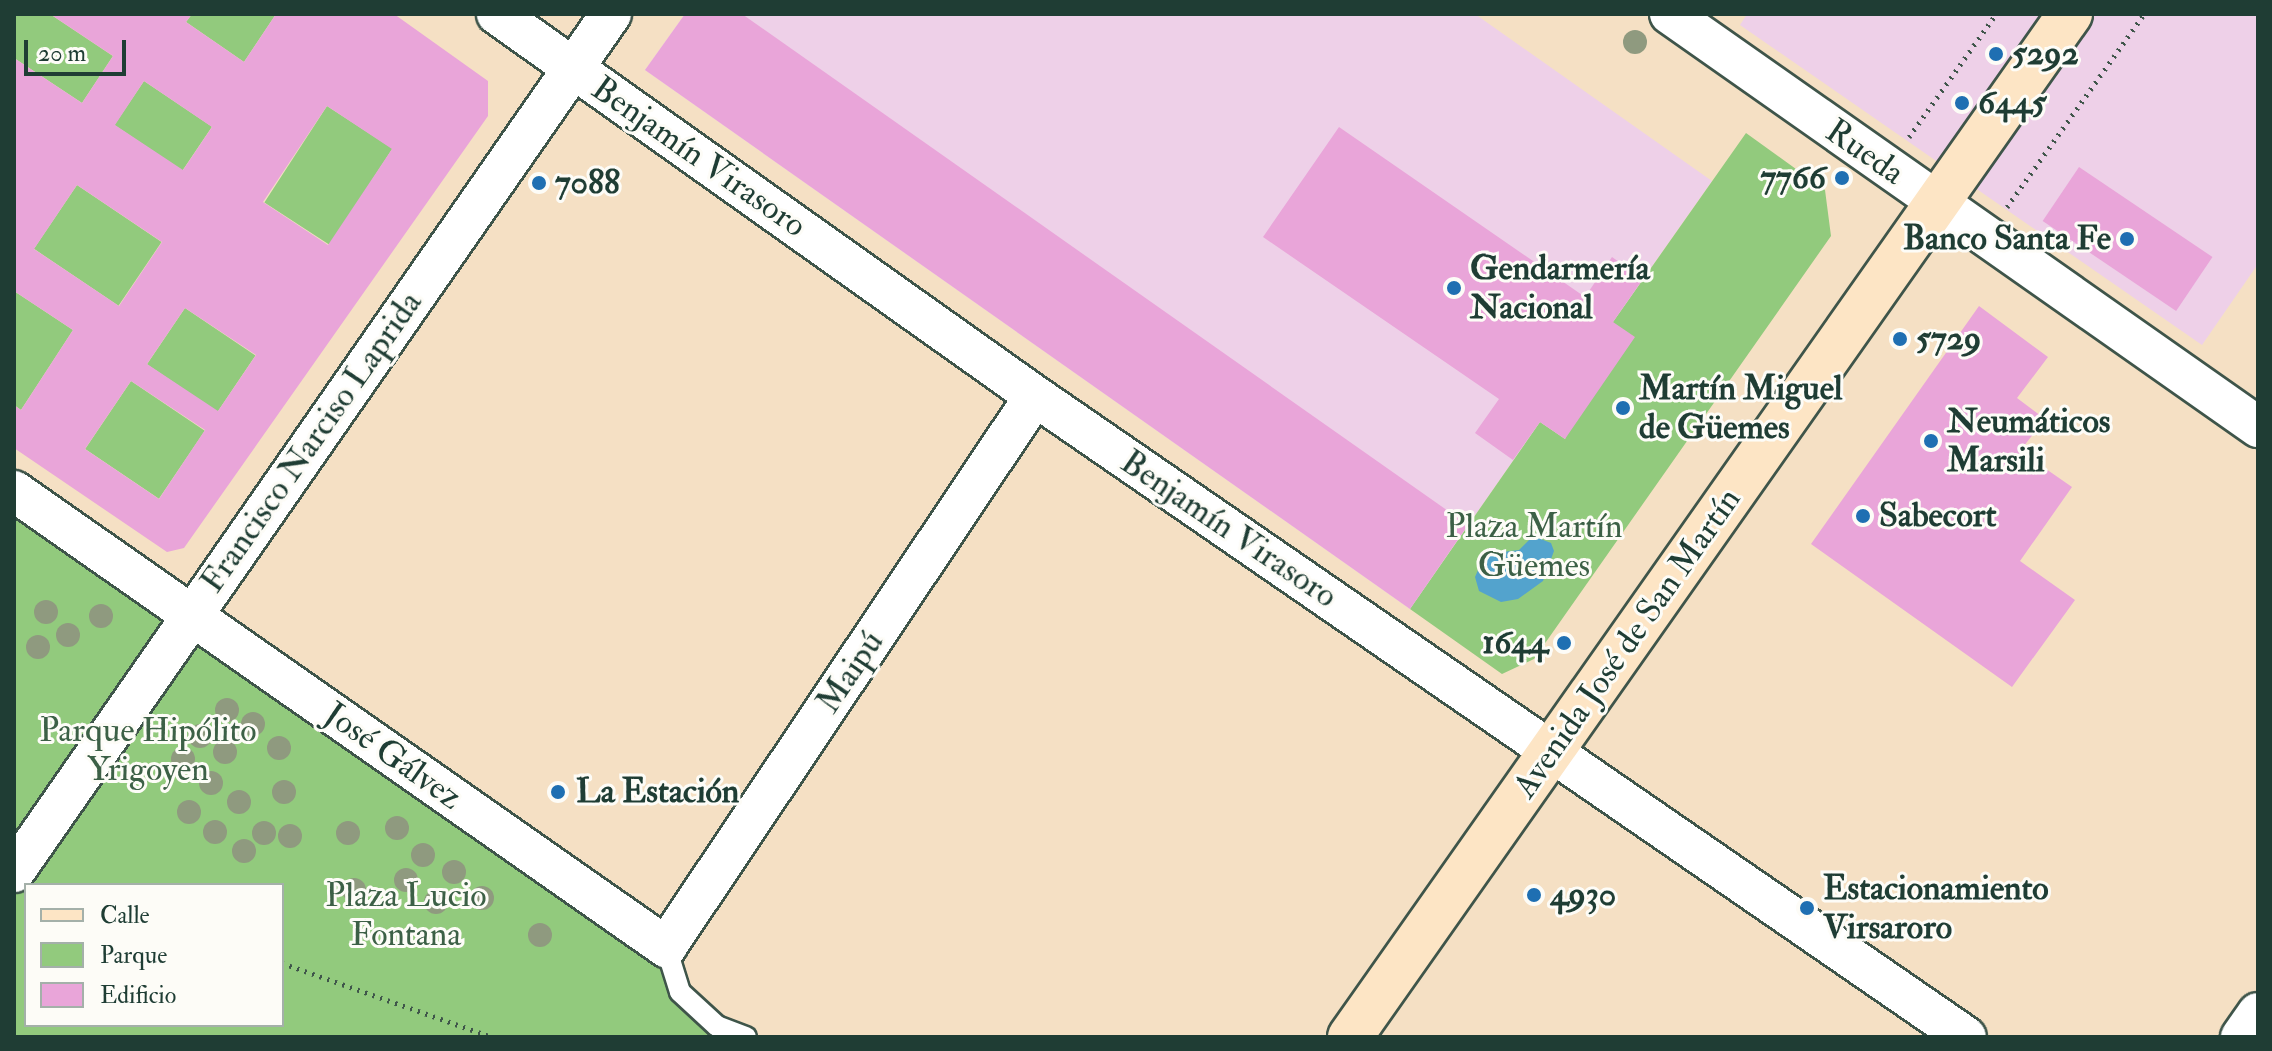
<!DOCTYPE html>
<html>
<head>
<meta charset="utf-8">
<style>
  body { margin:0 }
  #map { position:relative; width:2272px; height:1051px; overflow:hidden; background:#f5e0c4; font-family:"IM FELL Double Pica",serif }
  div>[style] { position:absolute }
  .built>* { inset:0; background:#eed0e8 }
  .green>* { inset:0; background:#92ca7d; transform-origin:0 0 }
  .water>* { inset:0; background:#53a3cd }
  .building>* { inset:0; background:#e9a5d9; transform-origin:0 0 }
  .path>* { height:5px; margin-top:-2.5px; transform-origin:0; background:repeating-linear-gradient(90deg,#3f554a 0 2px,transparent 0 8px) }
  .roads { filter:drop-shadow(2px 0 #3f554a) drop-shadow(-2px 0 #3f554a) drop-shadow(0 2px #3f554a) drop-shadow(0 -2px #3f554a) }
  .lane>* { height:20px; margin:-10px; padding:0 10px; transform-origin:10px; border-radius:10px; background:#fff }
  .street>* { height:40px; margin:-20px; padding:0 20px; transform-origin:20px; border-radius:20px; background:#fff }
  .secondary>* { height:44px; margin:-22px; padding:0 22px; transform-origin:22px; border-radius:22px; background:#fde5c5 }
  .trees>* { width:24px; height:24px; margin:-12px; border-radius:50%; background:#8f9a7f }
  .dots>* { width:22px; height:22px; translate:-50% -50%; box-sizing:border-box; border:4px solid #fdfcf7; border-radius:50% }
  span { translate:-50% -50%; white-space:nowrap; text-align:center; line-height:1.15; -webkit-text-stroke:6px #fdfcf7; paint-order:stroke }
  .poi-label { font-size:34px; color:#1f3d34; font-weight:700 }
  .left { translate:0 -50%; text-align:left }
  .right { translate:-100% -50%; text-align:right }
  .street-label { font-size:34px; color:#1f3d34 }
  .park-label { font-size:34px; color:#3c6046 }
  .frame { position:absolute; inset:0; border:16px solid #1f3d34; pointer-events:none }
  .legend { position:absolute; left:24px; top:883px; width:260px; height:144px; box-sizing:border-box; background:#fdfcf7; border:2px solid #a4b0a9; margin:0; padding:10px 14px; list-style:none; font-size:24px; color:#1f3d34 }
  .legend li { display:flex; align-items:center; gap:16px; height:40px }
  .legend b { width:40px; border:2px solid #a4b0a9 }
  .scale { position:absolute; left:24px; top:40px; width:102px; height:36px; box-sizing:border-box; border:4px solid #1f3d34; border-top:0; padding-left:10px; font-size:24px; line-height:28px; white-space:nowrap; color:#1f3d34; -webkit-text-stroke:6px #fdfcf7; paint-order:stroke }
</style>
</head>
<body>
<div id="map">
  <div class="built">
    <div style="clip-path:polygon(685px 14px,1475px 14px,1712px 181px,1613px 322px,1565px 439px,1540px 422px,1410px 609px,645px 70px)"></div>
    <div style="clip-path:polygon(1747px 14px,2258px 14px,2258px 264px,2202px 345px,1740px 25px)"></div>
  </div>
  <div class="green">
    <div style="clip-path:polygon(14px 14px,50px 14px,113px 56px,82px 103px,14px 58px)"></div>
    <div style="clip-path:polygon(192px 14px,276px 14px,244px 62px,186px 22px)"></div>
    <div style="left:144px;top:81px;width:82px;height:53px;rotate:34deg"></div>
    <div style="left:327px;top:106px;width:78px;height:115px;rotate:33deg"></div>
    <div style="clip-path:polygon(1746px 133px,1825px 190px,1831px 236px,1534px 659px,1502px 674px,1410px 609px,1540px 422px,1565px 439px,1613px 322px)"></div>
    <div style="left:77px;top:185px;width:102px;height:77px;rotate:34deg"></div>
    <div style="clip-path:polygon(14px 291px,73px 330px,21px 410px,14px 405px)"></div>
    <div style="left:185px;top:308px;width:85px;height:68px;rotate:34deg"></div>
    <div style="left:131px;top:381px;width:89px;height:82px;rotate:34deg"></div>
    <div style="clip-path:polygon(evenodd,14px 491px,666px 947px,680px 992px,746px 1037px,14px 1037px,14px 491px,26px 885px,282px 885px,282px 1025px,26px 1025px,26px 885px)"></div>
  </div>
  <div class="water">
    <div style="clip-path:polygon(1533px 536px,1551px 543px,1554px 551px,1543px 581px,1518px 599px,1501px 602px,1479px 591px,1475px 577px,1485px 554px,1519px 550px)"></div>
  </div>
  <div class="building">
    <div style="clip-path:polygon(evenodd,50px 14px,192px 14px,186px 22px,244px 62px,276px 14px,394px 14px,488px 81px,488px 116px,184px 548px,167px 552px,14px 448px,14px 405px,21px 410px,73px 330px,14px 291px,14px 58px,82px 103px,113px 56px,50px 14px,144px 81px,212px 127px,183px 170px,115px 125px,144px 81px,50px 14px,327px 106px,392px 149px,328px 245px,263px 202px,327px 106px,50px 14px,77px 185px,162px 242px,119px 306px,34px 249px,77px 185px,50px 14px,185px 308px,256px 355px,218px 411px,147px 364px,185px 308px,50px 14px,131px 381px,205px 430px,159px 499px,85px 449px,131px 381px)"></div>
    <div style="clip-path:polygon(685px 14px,742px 14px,1468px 525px,1410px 609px,645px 70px)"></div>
    <div style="clip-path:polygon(1339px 127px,1585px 297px,1612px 257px,1643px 279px,1613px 322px,1635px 337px,1565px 439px,1540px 422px,1513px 460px,1475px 433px,1499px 399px,1263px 237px)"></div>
    <div style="left:2079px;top:167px;width:161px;height:65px;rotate:34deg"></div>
    <div style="clip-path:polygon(1979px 306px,2048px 357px,2017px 398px,2045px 419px,2020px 451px,2072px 487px,2020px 561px,2075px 600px,2012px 687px,1811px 544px)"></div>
  </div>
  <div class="path">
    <div style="left:1909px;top:137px;width:151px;rotate:-54.7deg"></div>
    <div style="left:2007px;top:207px;width:237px;rotate:-54.6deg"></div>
    <div style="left:282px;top:963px;width:223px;rotate:19.4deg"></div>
  </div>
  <div class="roads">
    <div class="lane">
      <div style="left:666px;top:947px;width:47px;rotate:72.7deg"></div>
      <div style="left:680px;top:992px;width:50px;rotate:42.6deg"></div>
      <div style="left:717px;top:1026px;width:31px;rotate:21deg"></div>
    </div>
    <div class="street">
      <div style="left:497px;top:14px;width:660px;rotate:35.38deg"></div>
      <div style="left:1035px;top:396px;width:1130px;rotate:34.55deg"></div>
      <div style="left:1670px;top:14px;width:719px;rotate:35.08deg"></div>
      <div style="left:14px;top:491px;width:796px;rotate:34.97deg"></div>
      <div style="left:666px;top:947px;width:663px;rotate:-56.19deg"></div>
      <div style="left:14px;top:872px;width:1045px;rotate:-55.17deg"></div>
      <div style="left:2241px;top:1037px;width:29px;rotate:-55deg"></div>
    </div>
    <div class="secondary">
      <div style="left:1350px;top:1037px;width:1251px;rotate:-54.86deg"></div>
    </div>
  </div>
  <div class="trees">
    <div style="left:1635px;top:42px"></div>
    <div style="left:46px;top:612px"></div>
    <div style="left:101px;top:616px"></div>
    <div style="left:68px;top:635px"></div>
    <div style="left:38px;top:647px"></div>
    <div style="left:227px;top:710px"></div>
    <div style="left:253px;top:724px"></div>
    <div style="left:200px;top:736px"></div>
    <div style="left:279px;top:748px"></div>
    <div style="left:225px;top:752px"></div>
    <div style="left:183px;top:759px"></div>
    <div style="left:211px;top:783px"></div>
    <div style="left:284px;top:792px"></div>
    <div style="left:239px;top:802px"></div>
    <div style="left:189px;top:812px"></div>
    <div style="left:397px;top:828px"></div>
    <div style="left:215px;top:832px"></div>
    <div style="left:264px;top:833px"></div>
    <div style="left:348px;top:833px"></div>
    <div style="left:290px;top:836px"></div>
    <div style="left:244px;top:851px"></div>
    <div style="left:423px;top:855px"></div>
    <div style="left:454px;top:872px"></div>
    <div style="left:406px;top:880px"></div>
    <div style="left:354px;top:890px"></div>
    <div style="left:482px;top:898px"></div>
    <div style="left:436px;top:902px"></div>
    <div style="left:540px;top:935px"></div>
  </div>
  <div class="dots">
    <div style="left:1996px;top:54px;background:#1f6fb2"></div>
    <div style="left:1962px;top:103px;background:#1f6fb2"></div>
    <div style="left:1842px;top:178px;background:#1f6fb2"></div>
    <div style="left:539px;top:183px;background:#1f6fb2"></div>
    <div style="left:2127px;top:239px;background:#1f6fb2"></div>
    <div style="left:1454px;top:288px;background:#1f6fb2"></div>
    <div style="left:1900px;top:339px;background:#1f6fb2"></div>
    <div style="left:1623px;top:408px;background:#1f6fb2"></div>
    <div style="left:1931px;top:441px;background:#1f6fb2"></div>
    <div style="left:1863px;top:516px;background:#1f6fb2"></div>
    <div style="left:1564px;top:643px;background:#1f6fb2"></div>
    <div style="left:558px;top:792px;background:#1f6fb2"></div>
    <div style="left:1534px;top:895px;background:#1f6fb2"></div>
    <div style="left:1807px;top:908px;background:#1f6fb2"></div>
  </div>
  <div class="poi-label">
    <span class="left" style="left:2012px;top:54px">5292</span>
    <span class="left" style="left:1978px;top:103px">6445</span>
    <span class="right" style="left:1826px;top:178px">7766</span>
    <span class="left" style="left:555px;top:183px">7088</span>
    <span class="right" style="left:2111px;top:239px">Banco Santa Fe</span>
    <span class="left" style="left:1470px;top:288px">Gendarmería<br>Nacional</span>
    <span class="left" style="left:1916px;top:339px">5729</span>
    <span class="left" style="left:1639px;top:408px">Martín Miguel<br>de Güemes</span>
    <span class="left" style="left:1947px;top:441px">Neumáticos<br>Marsili</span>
    <span class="left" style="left:1879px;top:516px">Sabecort</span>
    <span class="right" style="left:1548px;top:643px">1644</span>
    <span class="left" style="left:576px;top:792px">La Estación</span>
    <span class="left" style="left:1823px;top:908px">Estacionamiento<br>Virsaroro</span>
    <span class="left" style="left:1550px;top:895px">4930</span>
  </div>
  <div class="street-label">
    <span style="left:1865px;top:152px;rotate:35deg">Rueda</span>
    <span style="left:699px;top:157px;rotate:35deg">Benjamín Virasoro</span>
    <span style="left:311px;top:442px;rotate:-55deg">Francisco Narciso Laprida</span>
    <span style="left:1229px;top:529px;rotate:34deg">Benjamín Virasoro</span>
    <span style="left:1627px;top:643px;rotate:-55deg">Avenida José de San Martín</span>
    <span style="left:850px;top:672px;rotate:-56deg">Maipú</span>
    <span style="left:393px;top:756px;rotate:35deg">José Gálvez</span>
  </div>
  <div class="park-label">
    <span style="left:1534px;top:546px">Plaza Martín<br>Güemes</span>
    <span style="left:148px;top:750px">Parque Hipólito<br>Yrigoyen</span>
    <span style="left:406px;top:915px">Plaza Lucio<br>Fontana</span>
  </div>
  <div class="frame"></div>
  <ul class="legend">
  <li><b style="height:10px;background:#fde5c5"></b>Calle</li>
  <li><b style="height:22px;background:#92ca7d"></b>Parque</li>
  <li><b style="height:22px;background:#e9a5d9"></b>Edificio</li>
  </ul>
  <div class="scale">20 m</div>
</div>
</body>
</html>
